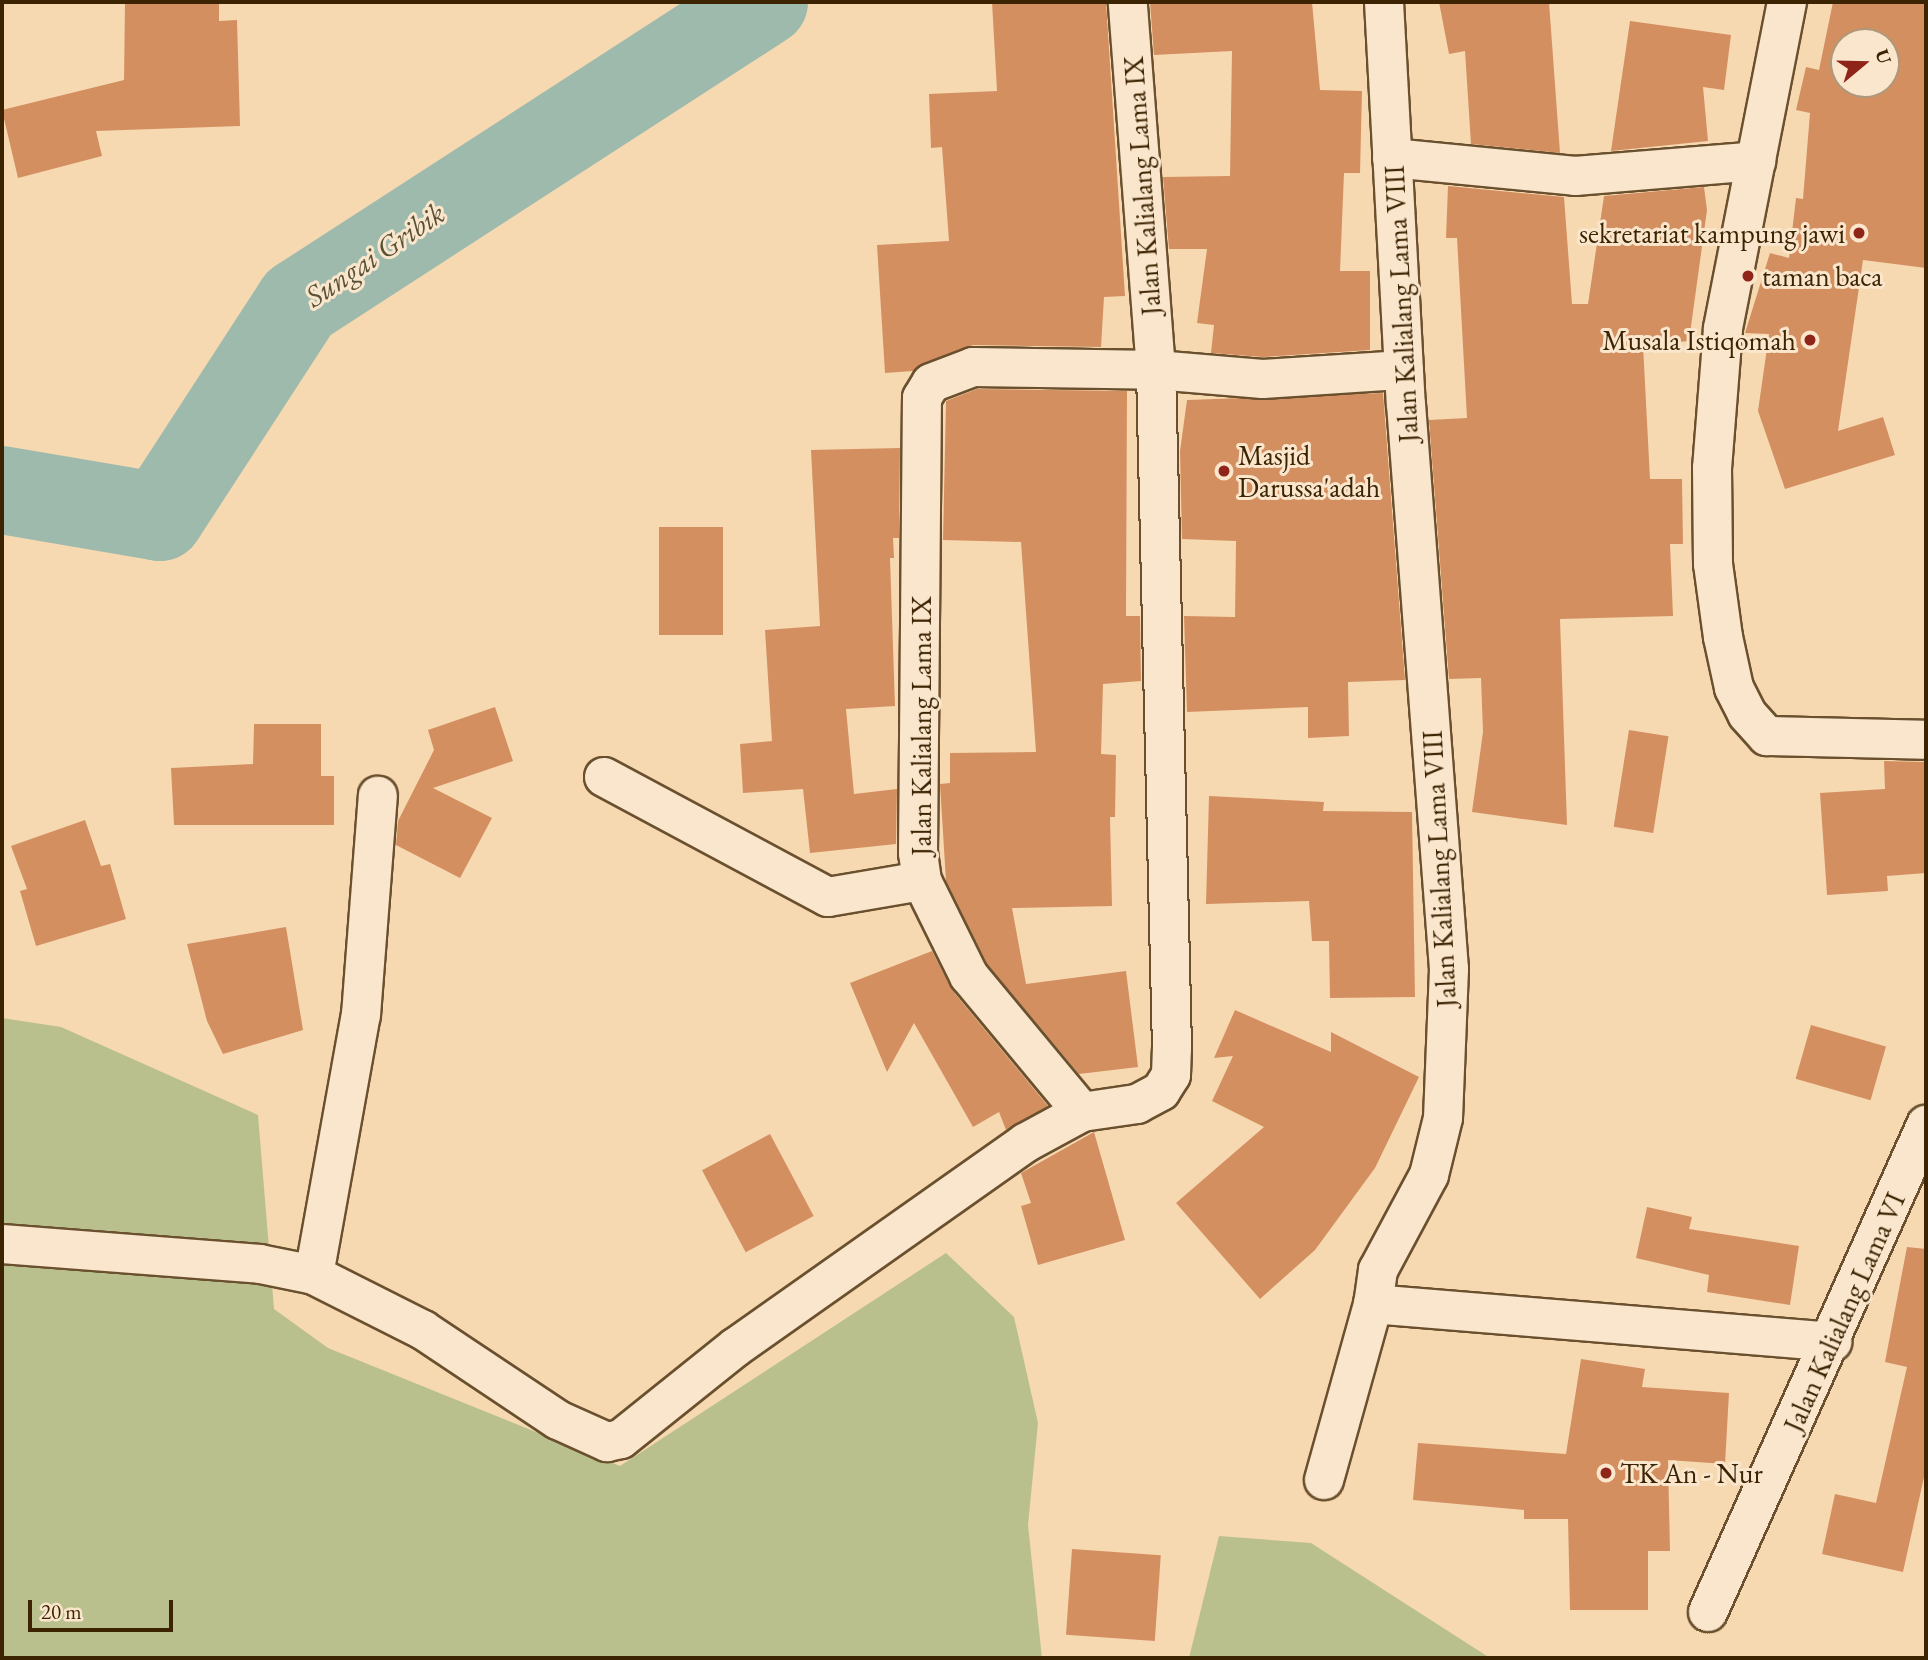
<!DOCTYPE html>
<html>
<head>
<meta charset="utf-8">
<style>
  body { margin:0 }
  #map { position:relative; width:1928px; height:1660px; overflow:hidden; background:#f6d9b1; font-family:"EB Garamond",serif }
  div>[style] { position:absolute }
  .green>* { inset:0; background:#b9c08e }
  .river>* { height:88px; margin:-44px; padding:0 44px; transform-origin:44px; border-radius:44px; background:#9dbaac }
  .building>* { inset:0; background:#d48f61; transform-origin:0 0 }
  .roads { filter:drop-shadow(2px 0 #6a502e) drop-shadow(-2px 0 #6a502e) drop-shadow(0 2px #6a502e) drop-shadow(0 -2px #6a502e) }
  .minor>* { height:38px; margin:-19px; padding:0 19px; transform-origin:19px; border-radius:19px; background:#f9e6cc }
  .dots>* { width:19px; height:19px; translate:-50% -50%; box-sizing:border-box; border:4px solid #f9e6cc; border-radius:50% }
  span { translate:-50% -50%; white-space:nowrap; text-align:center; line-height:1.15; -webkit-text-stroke:6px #f9e6cc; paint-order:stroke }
  .street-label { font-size:28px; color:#3c2302 }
  .poi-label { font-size:28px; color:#3c2302 }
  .right { translate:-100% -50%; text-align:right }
  .left { translate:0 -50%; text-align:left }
  .water-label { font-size:30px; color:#595035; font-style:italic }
  .frame { position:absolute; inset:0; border:4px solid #3c2302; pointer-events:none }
  .north { position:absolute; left:1830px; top:28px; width:70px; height:70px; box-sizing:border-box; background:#f9e6cc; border:2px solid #ad987b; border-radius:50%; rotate:71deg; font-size:19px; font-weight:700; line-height:28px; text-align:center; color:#3c2302 }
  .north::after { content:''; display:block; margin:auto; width:24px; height:32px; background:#8f2418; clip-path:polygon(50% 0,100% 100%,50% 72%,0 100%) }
  .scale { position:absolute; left:28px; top:1600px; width:145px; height:32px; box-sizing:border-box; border:4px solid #3c2302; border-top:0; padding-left:9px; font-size:21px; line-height:24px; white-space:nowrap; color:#3c2302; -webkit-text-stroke:5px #f9e6cc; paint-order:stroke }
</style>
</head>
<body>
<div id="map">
  <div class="green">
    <div style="clip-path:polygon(2px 1018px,61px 1027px,258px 1115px,274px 1309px,328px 1348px,620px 1466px,946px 1253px,1014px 1317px,1038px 1423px,1028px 1525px,1042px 1658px,2px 1658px)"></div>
    <div style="clip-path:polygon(1219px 1536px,1311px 1543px,1490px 1658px,1189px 1658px)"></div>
  </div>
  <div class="river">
    <div style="left:2px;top:490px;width:160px;rotate:9.7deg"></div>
    <div style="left:160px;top:517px;width:255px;rotate:-57deg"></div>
    <div style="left:299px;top:303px;width:554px;rotate:-32.92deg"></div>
  </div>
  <div class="building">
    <div style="clip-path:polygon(125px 2px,219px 2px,219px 21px,237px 20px,240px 126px,96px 131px,102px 156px,18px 178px,2px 110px,124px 80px)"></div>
    <div style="clip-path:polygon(992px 2px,1106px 2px,1125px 296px,1104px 297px,1101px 347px,973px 345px,913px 371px,885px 373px,877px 245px,949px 241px,942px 147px,931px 148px,929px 94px,997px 91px)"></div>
    <div style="clip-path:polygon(1150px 2px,1312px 2px,1320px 90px,1362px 91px,1360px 173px,1344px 173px,1340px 271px,1370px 271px,1370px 350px,1263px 357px,1211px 353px,1214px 325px,1197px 323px,1207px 249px,1169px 249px,1163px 177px,1230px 176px,1232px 51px,1154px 55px)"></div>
    <div style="clip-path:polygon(1439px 2px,1549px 2px,1560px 153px,1471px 144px,1465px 51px,1449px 54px)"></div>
    <div style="clip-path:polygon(evenodd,1833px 2px,1926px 2px,1926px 268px,1863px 260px,1838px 431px,1883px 417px,1895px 455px,1785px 489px,1758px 411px,1769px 334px,1745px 333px,1770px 253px,1789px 258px,1796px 198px,1803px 199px,1810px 113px,1796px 110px,1806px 67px,1819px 70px,1833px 2px,1844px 42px,1886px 42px,1886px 84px,1844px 84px,1844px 42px)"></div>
    <div style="clip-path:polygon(1630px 21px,1731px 35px,1724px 90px,1703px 87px,1708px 141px,1611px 151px)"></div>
    <div style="clip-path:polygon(1448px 186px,1564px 197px,1572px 304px,1588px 304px,1604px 196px,1704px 187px,1707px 210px,1689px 341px,1643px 345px,1650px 479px,1682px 479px,1683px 544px,1670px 544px,1673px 616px,1560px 619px,1567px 825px,1472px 812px,1483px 732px,1481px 678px,1449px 679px,1429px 420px,1467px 418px,1457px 238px,1446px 238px)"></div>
    <div style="clip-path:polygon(977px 389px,1127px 391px,1126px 616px,1140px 616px,1141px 681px,1103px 684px,1101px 754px,1116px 755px,1115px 817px,1110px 817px,1112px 906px,1012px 908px,1026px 984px,1126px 971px,1138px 1067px,1079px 1074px,987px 964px,946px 881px,940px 784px,950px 783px,950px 753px,1036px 752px,1021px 542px,943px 540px,946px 401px)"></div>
    <div style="clip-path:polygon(1383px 393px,1405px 680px,1348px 682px,1349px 736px,1308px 738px,1308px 707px,1187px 712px,1184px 616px,1235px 617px,1236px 541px,1182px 539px,1180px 451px,1187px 400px)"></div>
    <div style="clip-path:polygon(900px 448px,899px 538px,893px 538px,894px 558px,890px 558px,895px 706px,846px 709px,854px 794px,897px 789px,896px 844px,810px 853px,803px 789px,743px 793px,740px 744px,772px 741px,765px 630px,820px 626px,811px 450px)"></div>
    <div style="left:659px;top:527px;width:64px;height:108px"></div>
    <div style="clip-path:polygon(495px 707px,513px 761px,433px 788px,492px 818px,460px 878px,396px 845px,398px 821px,434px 750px,428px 730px)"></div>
    <div style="clip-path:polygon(254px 724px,321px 724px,321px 776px,334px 776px,334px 825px,174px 825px,171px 768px,253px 764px)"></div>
    <div style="left:1629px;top:730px;width:40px;height:98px;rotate:9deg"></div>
    <div style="clip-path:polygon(1884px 761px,1926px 762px,1926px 873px,1887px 876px,1888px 891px,1827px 895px,1820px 793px,1885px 789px)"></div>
    <div style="clip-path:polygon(1209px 796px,1324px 802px,1323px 811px,1412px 812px,1415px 997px,1330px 998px,1329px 941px,1312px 941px,1309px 901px,1206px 904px)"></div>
    <div style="clip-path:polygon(85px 820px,101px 866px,110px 864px,126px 919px,36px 946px,20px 891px,27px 889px,11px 846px)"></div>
    <div style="clip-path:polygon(286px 927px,303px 1030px,223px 1054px,207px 1021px,187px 944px)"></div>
    <div style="clip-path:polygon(932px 951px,952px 990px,1048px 1106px,1006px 1130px,999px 1112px,973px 1127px,914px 1023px,887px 1072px,850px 983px)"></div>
    <div style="clip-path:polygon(1235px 1010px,1331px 1052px,1331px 1032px,1419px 1077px,1375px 1168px,1315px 1250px,1260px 1299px,1176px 1203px,1264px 1127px,1212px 1101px,1233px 1056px,1214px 1058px)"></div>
    <div style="left:1811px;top:1025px;width:78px;height:56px;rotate:16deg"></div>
    <div style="clip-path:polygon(1094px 1132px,1125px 1240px,1038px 1265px,1021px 1206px,1031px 1203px,1021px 1173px)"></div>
    <div style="left:770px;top:1134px;width:93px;height:77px;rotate:62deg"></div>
    <div style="clip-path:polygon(1647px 1207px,1692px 1217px,1689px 1229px,1799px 1246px,1790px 1305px,1707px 1292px,1709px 1275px,1636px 1258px)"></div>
    <div style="clip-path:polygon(1907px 1247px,1926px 1249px,1926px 1468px,1903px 1572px,1822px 1554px,1835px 1494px,1876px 1503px,1907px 1367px,1885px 1362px)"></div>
    <div style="clip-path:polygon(1581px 1359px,1645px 1369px,1642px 1387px,1729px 1393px,1725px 1464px,1668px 1460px,1670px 1551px,1648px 1551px,1648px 1610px,1570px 1610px,1568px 1519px,1524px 1519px,1524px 1510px,1413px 1500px,1418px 1443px,1566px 1454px)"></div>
    <div style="left:1072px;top:1549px;width:89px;height:86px;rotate:4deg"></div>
  </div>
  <div class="roads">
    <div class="minor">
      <div style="left:1384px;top:2px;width:403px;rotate:86.9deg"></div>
      <div style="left:1406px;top:404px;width:567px;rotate:85.65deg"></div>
      <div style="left:1449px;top:969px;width:149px;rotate:92.3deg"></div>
      <div style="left:1443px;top:1118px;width:59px;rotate:103.8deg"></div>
      <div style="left:1429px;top:1175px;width:108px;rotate:118.2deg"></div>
      <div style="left:1378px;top:1270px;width:34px;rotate:98deg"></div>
      <div style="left:1373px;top:1304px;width:461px;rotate:4.7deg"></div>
      <div style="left:1787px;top:2px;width:333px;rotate:101.1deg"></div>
      <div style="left:1723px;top:329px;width:139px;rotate:94.5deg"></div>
      <div style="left:1712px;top:468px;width:96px;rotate:89.4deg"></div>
      <div style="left:1713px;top:564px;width:74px;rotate:82.2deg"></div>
      <div style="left:1723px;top:637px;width:52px;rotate:77.8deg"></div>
      <div style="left:1734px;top:688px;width:29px;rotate:63deg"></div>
      <div style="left:1747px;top:714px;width:30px;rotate:48deg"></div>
      <div style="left:1767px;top:736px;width:159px;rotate:1.4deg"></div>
      <div style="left:1392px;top:158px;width:184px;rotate:5.6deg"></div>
      <div style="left:1575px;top:176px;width:182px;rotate:-4.7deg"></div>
      <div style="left:604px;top:777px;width:254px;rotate:28.2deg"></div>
      <div style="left:828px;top:897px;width:95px;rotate:-9.7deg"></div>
      <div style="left:1082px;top:1112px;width:177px;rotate:-129.7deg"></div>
      <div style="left:969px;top:976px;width:106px;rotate:-116.3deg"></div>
      <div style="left:922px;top:881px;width:28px;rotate:-98deg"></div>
      <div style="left:918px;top:853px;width:455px;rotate:-89.5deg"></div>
      <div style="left:922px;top:398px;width:17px;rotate:-59deg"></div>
      <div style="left:931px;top:383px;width:45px;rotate:-20.9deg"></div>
      <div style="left:973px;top:367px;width:183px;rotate:0.9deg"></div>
      <div style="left:1156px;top:370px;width:107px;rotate:4.8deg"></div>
      <div style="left:1263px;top:379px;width:141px;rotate:-3.7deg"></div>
      <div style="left:2px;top:1244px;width:259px;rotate:4.4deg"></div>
      <div style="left:260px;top:1264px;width:55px;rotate:11.5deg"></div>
      <div style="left:314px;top:1275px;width:122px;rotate:26.8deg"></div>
      <div style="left:423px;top:1330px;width:162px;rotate:33.7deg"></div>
      <div style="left:558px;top:1420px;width:54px;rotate:24.2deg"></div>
      <div style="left:607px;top:1442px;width:14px;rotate:-12deg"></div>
      <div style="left:621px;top:1439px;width:147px;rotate:-38.7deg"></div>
      <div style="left:736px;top:1347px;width:354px;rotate:-35.2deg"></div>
      <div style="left:1025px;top:1143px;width:65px;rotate:-28.5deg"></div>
      <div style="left:1082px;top:1112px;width:56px;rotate:-8.3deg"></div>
      <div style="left:1137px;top:1104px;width:27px;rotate:-28deg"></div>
      <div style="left:1161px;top:1091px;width:19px;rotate:-58deg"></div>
      <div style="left:1171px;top:1075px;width:26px;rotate:-88deg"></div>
      <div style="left:1172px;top:1049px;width:679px;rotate:-91.35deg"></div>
      <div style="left:1156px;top:370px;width:369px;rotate:-94.4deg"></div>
      <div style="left:314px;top:1275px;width:264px;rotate:-79.8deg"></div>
      <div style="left:361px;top:1015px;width:220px;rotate:-85.6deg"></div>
      <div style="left:1324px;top:1480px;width:183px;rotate:-74.4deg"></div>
      <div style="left:1708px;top:1612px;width:534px;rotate:-65.88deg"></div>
    </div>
  </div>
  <div class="dots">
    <div style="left:1859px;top:233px;background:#8f2418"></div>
    <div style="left:1748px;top:276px;background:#8f2418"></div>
    <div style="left:1810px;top:340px;background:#8f2418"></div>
    <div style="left:1224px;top:471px;background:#8f2418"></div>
    <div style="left:1606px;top:1473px;background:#8f2418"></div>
  </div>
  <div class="street-label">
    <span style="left:1142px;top:186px;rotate:-94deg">Jalan Kalialang Lama IX</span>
    <span style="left:1401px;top:304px;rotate:-93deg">Jalan Kalialang Lama VIII</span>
    <span style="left:921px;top:726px;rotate:-90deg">Jalan Kalialang Lama IX</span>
    <span style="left:1439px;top:869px;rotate:-93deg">Jalan Kalialang Lama VIII</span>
    <span style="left:1844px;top:1312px;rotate:-66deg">Jalan Kalialang Lama VI</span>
  </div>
  <div class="poi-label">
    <span class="right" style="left:1845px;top:233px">sekretariat kampung jawi</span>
    <span class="left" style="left:1762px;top:276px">taman baca</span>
    <span class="right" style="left:1796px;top:340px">Musala Istiqomah</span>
    <span class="left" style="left:1238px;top:471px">Masjid<br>Darussa'adah</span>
    <span class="left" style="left:1620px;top:1473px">TK An - Nur</span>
  </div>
  <div class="water-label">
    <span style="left:375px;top:255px;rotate:-34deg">Sungai Gribik</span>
  </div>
  <div class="frame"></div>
  <div class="north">U</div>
  <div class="scale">20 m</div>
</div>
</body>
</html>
